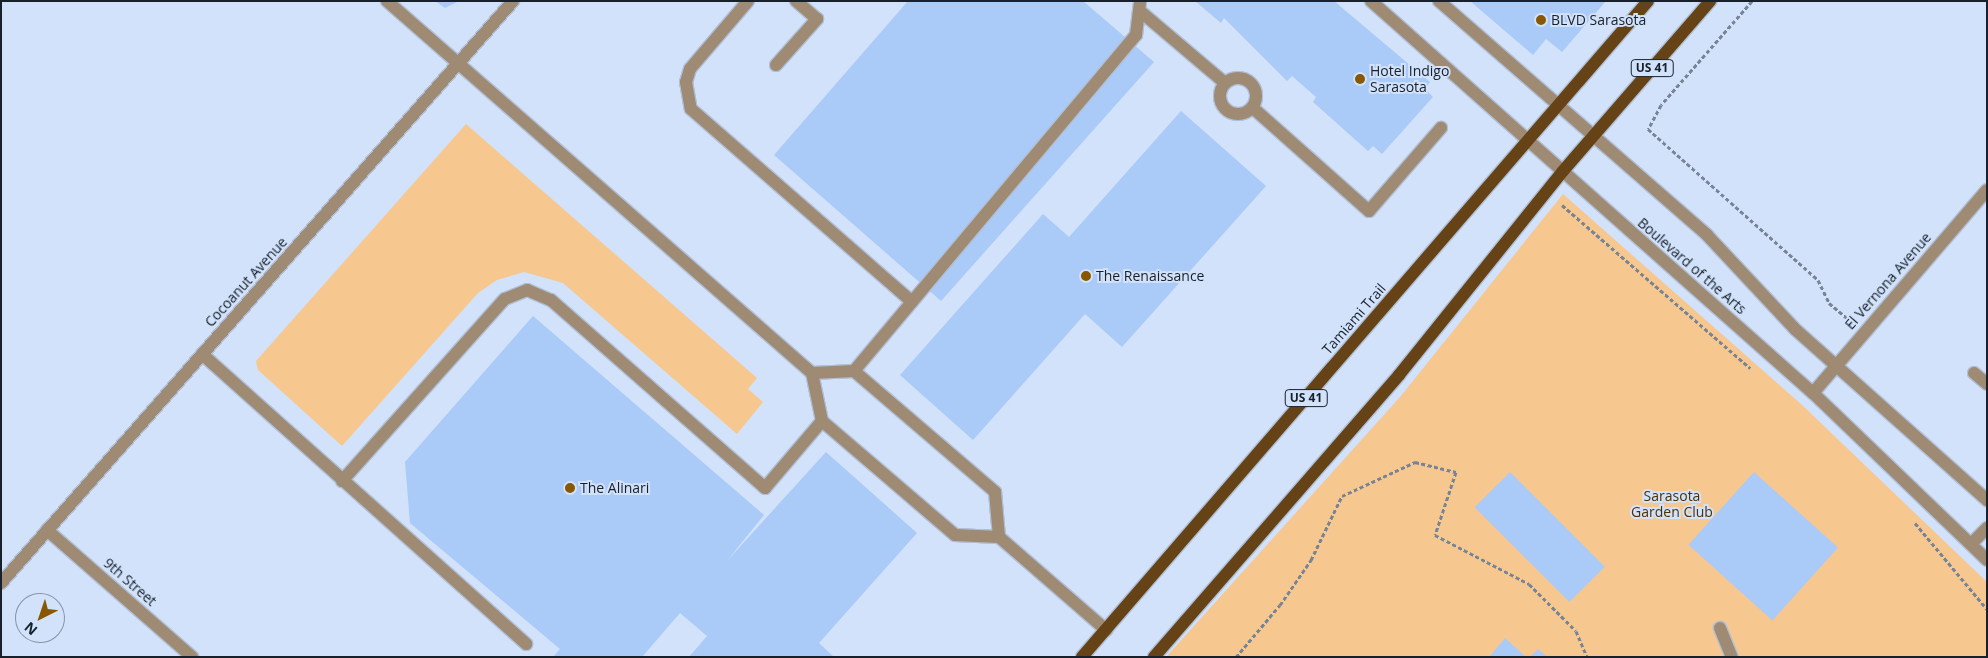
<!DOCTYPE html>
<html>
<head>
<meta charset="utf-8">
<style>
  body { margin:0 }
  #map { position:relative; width:1988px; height:658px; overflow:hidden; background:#d1e2fa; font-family:"Open Sans",sans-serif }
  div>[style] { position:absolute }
  .green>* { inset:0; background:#f7c790 }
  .building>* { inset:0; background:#aacaf7; transform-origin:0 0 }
  .path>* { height:3px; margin-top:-1.5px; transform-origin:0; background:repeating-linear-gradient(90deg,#778496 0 4px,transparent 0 6.5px) }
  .roads { filter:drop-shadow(1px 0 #b0bfd5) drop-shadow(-1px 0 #b0bfd5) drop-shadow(0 1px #b0bfd5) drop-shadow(0 -1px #b0bfd5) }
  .minor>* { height:12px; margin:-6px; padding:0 6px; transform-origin:6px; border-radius:6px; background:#9f8a74 }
  .minor>.ring { margin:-6px; padding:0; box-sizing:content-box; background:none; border:12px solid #9f8a74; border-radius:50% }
  .major>* { height:12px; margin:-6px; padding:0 6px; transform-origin:6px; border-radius:6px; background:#664316 }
  .dots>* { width:14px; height:14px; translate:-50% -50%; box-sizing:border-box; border:2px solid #d1e2fa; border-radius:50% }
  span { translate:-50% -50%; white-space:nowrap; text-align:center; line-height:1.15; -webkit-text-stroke:4px #d1e2fa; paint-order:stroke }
  .shield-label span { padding:1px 4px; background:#d1e2fa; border:1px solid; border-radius:4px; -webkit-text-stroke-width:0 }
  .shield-label { font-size:12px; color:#18202b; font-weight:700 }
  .poi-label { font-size:14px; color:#18202b }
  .left { translate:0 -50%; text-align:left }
  .street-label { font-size:14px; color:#18202b }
  .park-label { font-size:14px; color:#4e2f02 }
  .frame { position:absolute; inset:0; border:2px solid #18202b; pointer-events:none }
  .north { position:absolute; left:15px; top:593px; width:50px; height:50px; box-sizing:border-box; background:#d1e2fa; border:1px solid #8794a7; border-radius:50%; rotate:221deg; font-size:14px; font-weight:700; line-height:20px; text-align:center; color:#18202b }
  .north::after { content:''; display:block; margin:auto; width:18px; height:22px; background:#8a5701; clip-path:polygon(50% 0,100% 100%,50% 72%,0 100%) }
</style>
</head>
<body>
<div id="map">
  <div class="green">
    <div style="clip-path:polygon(466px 124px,757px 378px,748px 389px,763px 402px,737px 434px,563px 283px,524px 272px,497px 280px,478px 293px,342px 446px,258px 370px,256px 361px)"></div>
    <div style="clip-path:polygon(1563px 194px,1802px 405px,1987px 582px,1987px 657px,1166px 657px,1400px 397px)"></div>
  </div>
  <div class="building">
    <div style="clip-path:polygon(435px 1px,459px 1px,445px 8px)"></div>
    <div style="clip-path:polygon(908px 1px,1083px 1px,1154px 62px,941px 301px,774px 155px)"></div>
    <div style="clip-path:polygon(1195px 1px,1334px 1px,1430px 82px,1425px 89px,1433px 97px,1382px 154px,1373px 146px,1368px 151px,1313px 102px,1316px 97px,1292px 76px,1287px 81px,1224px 18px,1221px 23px)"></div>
    <div style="clip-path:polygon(1470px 1px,1606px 1px,1562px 52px,1546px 39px,1533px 55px)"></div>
    <div style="clip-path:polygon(1181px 111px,1266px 186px,1122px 347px,1085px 314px,973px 440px,900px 375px,1043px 214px,1069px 237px)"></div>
    <div style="clip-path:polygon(533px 316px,764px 515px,726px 562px,826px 452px,917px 533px,819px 643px,834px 657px,689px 657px,707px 636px,680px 613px,642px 657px,553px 657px,560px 649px,410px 523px,405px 462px)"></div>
    <div style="left:1510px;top:472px;width:134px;height:50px;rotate:45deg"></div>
    <div style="left:1754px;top:472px;width:113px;height:98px;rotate:42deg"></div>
    <div style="clip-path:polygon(1505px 638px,1526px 657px,1489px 657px)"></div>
    <div style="clip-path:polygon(1538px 649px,1547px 657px,1530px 657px)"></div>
  </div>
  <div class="path">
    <div style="left:1752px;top:1px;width:138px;rotate:131.2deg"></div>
    <div style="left:1661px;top:105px;width:27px;rotate:118deg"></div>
    <div style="left:1648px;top:129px;width:227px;rotate:41.6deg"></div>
    <div style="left:1818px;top:280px;width:25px;rotate:64deg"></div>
    <div style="left:1829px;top:303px;width:26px;rotate:40deg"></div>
    <div style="left:1562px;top:205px;width:249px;rotate:40.9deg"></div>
    <div style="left:1915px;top:523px;width:112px;rotate:50.1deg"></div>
    <div style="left:1236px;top:657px;width:68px;rotate:-49.8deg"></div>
    <div style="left:1280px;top:605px;width:55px;rotate:-55.4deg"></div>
    <div style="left:1311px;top:560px;width:71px;rotate:-64.2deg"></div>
    <div style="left:1342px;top:496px;width:81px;rotate:-25deg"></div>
    <div style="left:1415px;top:462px;width:42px;rotate:13.7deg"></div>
    <div style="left:1456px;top:472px;width:66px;rotate:108.4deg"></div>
    <div style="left:1435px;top:535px;width:106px;rotate:27.5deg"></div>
    <div style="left:1529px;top:584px;width:66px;rotate:45deg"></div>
    <div style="left:1576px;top:631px;width:28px;rotate:67deg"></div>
  </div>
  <div class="roads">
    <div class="minor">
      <div style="left:387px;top:1px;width:565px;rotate:41.2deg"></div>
      <div style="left:812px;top:373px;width:49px;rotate:78.2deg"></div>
      <div style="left:822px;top:421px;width:175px;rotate:40.6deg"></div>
      <div style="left:955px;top:535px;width:44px;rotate:2.6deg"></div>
      <div style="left:999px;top:537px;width:142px;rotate:41deg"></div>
      <div style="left:748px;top:1px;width:89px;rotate:130.5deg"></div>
      <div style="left:690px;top:69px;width:14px;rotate:107deg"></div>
      <div style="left:686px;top:82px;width:27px;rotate:80deg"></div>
      <div style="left:691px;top:109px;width:293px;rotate:41.1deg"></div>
      <div style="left:1371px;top:1px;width:591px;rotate:41.57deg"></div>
      <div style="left:1813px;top:393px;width:241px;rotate:43.8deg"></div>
      <div style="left:1439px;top:1px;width:356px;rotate:41.1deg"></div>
      <div style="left:1707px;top:235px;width:130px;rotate:46.9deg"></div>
      <div style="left:1796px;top:330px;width:256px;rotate:41.7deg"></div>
      <div style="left:1140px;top:11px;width:111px;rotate:40.3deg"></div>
      <div style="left:776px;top:65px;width:62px;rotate:-48.3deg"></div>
      <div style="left:817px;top:19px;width:28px;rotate:-139deg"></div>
      <div class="ring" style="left:1220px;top:78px;width:24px;height:24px"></div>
      <div style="left:1253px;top:108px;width:155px;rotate:41.6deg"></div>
      <div style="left:1369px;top:211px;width:110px;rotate:-49.1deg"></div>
      <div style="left:202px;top:354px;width:435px;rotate:41.8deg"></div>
      <div style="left:854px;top:371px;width:439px;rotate:-50deg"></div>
      <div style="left:1136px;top:35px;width:34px;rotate:-83deg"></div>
      <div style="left:812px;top:373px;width:42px;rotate:-2.7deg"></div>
      <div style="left:854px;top:371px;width:186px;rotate:40.6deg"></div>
      <div style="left:995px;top:492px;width:45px;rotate:84.9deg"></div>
      <div style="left:1974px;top:373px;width:17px;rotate:40deg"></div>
      <div style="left:1813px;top:393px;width:267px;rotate:-49.4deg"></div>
      <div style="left:342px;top:481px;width:244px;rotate:-48.2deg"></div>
      <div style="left:505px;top:299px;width:24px;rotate:-22deg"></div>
      <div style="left:527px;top:290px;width:26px;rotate:23deg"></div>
      <div style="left:551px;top:300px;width:285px;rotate:41.3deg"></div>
      <div style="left:765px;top:488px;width:88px;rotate:-49.6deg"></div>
      <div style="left:47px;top:530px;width:193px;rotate:41.2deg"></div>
      <div style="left:1971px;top:544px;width:23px;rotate:-45deg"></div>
      <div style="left:1px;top:583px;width:775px;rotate:-48.66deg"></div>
      <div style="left:1720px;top:628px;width:31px;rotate:68deg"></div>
    </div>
    <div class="major">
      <div style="left:1082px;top:657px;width:866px;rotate:-49.21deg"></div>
      <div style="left:1154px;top:657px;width:374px;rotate:-49deg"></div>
      <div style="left:1399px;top:375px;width:262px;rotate:-51.2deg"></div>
      <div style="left:1563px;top:171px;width:225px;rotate:-49.1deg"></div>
    </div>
  </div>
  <div class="dots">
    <div style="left:1541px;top:20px;background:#8a5701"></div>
    <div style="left:1360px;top:79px;background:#8a5701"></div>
    <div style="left:1086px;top:276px;background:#8a5701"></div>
    <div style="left:570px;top:488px;background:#8a5701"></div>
  </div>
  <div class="shield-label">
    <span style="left:1652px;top:68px">US 41</span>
    <span style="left:1306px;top:398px">US 41</span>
  </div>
  <div class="poi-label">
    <span class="left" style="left:1551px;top:20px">BLVD Sarasota</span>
    <span class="left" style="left:1370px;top:79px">Hotel Indigo<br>Sarasota</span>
    <span class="left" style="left:1096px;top:276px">The Renaissance</span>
    <span class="left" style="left:580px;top:488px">The Alinari</span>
  </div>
  <div class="street-label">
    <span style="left:1692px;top:266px;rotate:41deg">Boulevard of the Arts</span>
    <span style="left:1888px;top:281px;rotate:-49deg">El Vernona Avenue</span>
    <span style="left:246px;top:282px;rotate:-48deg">Cocoanut Avenue</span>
    <span style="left:1354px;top:319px;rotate:-49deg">Tamiami Trail</span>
    <span style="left:130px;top:582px;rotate:41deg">9th Street</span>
  </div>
  <div class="park-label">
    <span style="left:1672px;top:504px">Sarasota<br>Garden Club</span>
  </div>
  <div class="frame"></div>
  <div class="north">N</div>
</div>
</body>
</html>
